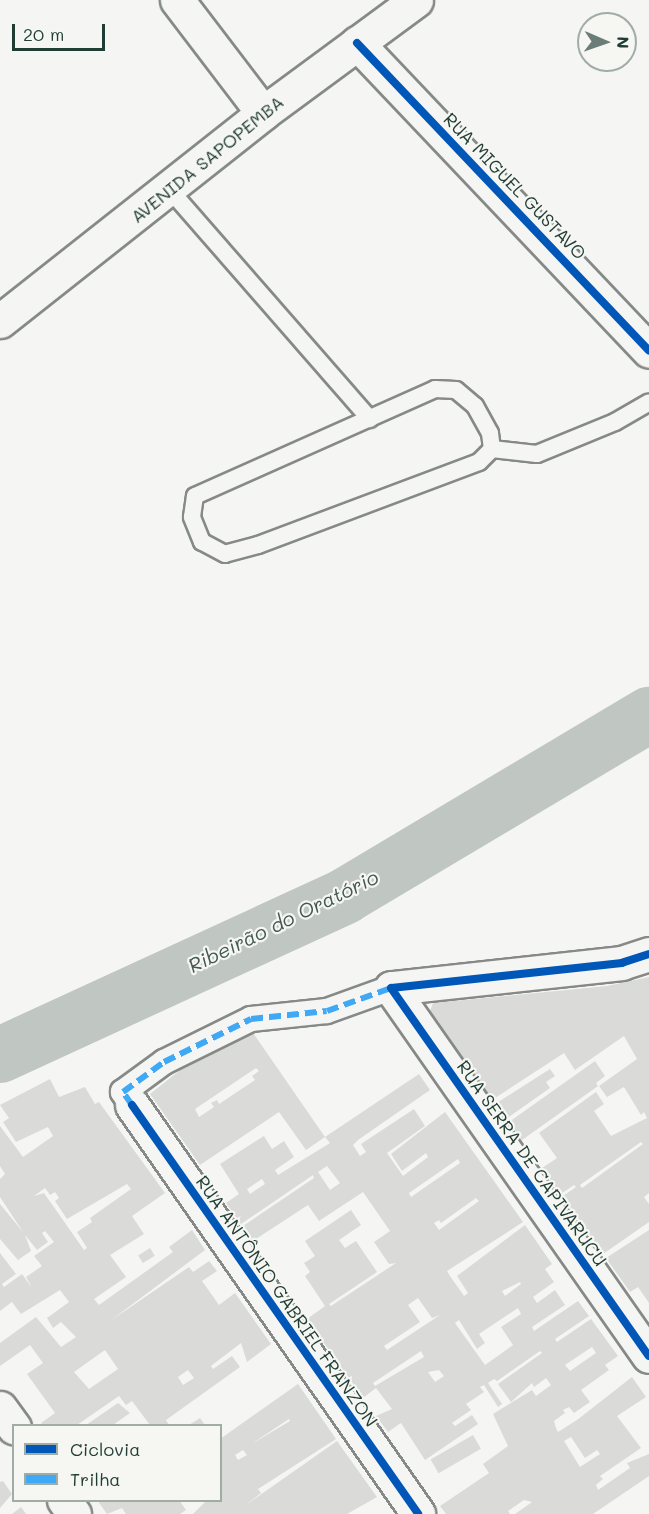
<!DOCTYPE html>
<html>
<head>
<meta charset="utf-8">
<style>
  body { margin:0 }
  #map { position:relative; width:649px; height:1514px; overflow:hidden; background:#f5f5f3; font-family:Mali,sans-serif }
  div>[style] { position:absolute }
  .river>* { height:56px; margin:-28px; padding:0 28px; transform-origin:28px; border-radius:28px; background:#c0c7c3 }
  .building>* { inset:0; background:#dadbd9; transform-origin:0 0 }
  .roads { filter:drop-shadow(2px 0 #858a88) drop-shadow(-2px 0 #858a88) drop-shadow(0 2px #858a88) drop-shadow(0 -2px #858a88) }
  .service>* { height:16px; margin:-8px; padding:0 8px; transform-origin:8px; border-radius:8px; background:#f5f5f3 }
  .pedestrian>* { height:24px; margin:-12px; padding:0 12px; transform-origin:12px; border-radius:12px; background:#f5f5f3 }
  .minor>* { height:33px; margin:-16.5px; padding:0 16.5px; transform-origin:16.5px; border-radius:16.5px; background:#f5f5f3 }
  .tertiary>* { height:33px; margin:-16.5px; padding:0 16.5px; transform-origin:16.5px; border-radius:16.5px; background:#f5f5f3 }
  .secondary>* { height:33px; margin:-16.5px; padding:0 16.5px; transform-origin:16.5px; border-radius:16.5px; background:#f5f5f3 }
  .quiet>* { height:6px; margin-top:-3px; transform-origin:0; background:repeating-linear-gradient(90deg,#3fa9f5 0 12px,transparent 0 18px) }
  .cycleway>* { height:8px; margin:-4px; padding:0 4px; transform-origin:4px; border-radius:4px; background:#0057b8 }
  span { translate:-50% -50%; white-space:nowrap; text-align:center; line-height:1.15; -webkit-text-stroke:4.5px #f6f6f2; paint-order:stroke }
  .street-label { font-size:18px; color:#1f3d34 }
  .water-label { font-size:20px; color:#425a52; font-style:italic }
  .legend { position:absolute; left:12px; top:1424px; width:210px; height:78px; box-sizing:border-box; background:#f6f6f2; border:2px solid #a0aca6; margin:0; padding:8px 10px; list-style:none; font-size:18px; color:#1f3d34 }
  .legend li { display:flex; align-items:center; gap:12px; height:30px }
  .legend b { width:30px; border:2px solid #a0aca6 }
  .north { position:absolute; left:577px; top:12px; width:60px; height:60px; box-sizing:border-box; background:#f6f6f2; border:2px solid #a0aca6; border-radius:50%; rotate:92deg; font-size:16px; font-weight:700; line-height:24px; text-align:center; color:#1f3d34 }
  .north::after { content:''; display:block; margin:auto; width:21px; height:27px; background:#6a7d77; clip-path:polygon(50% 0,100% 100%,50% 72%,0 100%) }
  .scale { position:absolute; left:12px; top:24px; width:93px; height:27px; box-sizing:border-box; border:3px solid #1f3d34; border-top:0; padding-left:8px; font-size:18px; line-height:21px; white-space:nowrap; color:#1f3d34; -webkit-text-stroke:4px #f6f6f2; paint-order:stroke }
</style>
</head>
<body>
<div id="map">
  <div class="river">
    <div style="left:0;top:1055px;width:380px;rotate:-24.7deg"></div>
    <div style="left:345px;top:896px;width:354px;rotate:-30.8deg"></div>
  </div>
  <div class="building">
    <div style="clip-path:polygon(evenodd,649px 977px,649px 1193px,644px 1197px,649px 1204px,649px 1222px,603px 1254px,563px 1196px,576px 1187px,574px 1185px,561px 1194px,542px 1168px,557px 1158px,539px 1133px,596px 1092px,604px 1104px,594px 1111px,611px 1136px,647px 1118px,644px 1112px,641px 1115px,624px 1087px,607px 1097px,599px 1086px,637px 1059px,624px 1036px,575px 1070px,564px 1053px,492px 1100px,430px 1011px,433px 1003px,607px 986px,649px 977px,641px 1142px,643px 1144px,582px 1188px,580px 1185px,641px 1142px)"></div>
    <div style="clip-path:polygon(evenodd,247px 1024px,325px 1137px,306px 1150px,279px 1112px,200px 1165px,150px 1094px,179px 1071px,174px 1064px,247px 1024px,256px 1068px,259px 1071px,252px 1076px,255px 1080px,219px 1104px,217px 1100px,211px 1103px,214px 1107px,199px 1117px,195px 1109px,256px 1068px)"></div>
    <div style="clip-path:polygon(595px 1061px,605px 1076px,596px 1083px,598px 1086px,522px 1140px,509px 1122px)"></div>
    <div style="clip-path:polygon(550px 1069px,555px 1076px,546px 1082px,550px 1088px,506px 1119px,495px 1104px)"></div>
    <div style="clip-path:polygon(evenodd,419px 1074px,430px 1090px,358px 1140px,353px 1145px,360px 1156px,366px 1152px,361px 1144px,414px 1109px,425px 1126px,387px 1153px,403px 1176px,428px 1157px,426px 1153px,402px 1171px,391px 1154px,445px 1112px,523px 1222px,447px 1271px,450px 1276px,464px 1296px,468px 1293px,457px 1276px,525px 1225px,552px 1264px,545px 1269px,554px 1282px,533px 1297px,537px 1303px,555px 1290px,565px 1305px,532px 1327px,534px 1331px,578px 1301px,589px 1316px,555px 1339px,557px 1342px,591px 1319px,618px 1356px,605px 1365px,609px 1370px,581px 1390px,590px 1402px,574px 1413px,569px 1407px,563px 1410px,565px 1413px,554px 1421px,556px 1428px,558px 1432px,577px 1420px,632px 1377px,646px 1397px,617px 1416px,641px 1448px,600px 1476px,603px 1479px,596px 1485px,598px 1490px,630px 1468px,627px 1463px,649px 1454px,649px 1476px,593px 1514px,515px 1514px,532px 1502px,524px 1500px,508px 1511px,510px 1514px,446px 1514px,440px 1506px,489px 1473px,483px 1464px,508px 1446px,493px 1414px,532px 1390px,536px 1396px,551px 1385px,546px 1378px,534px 1387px,532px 1383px,511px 1402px,498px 1384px,542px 1353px,540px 1351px,497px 1381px,494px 1379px,488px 1383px,502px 1404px,498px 1407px,484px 1385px,480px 1387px,484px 1392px,466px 1404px,471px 1410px,452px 1423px,455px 1426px,472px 1415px,478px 1424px,425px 1460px,401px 1423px,388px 1432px,376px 1416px,392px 1409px,376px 1388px,363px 1398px,359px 1392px,307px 1319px,325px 1306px,305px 1276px,310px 1272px,304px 1263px,315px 1256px,305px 1241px,351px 1210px,361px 1225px,339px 1240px,345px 1248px,356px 1241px,377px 1272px,329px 1304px,331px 1306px,396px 1263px,389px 1264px,374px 1242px,390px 1231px,363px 1192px,319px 1221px,308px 1205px,253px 1241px,243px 1226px,314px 1178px,313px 1175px,241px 1224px,226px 1203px,239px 1194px,220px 1164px,264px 1136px,272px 1149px,284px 1141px,294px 1157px,275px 1170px,278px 1175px,330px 1143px,325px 1137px,419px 1074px,458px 1159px,460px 1163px,411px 1197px,409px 1193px,458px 1159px,419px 1074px,327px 1166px,340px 1183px,330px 1190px,318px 1172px,327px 1166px,419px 1074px,262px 1179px,265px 1184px,250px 1194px,247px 1189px,262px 1179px,419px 1074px,476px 1198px,479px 1201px,439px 1230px,434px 1223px,439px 1220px,441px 1223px,476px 1198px,419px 1074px,520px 1282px,521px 1284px,505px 1296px,502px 1291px,520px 1282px,419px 1074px,418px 1298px,432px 1318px,440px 1315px,387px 1350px,384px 1346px,420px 1322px,408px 1305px,418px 1298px,419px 1074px,518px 1308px,521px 1314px,501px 1327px,513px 1345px,485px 1365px,455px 1323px,459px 1320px,477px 1349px,485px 1343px,479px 1334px,518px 1308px,419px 1074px,592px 1347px,596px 1353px,570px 1371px,565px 1365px,592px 1347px,419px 1074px,421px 1351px,424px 1357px,375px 1386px,373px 1383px,421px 1351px,419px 1074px,439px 1370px,444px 1376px,435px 1382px,428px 1372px,439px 1370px,419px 1074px,571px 1437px,585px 1458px,597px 1450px,600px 1454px,580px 1467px,564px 1441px,571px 1437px)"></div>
    <div style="clip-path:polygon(evenodd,50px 1079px,59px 1097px,85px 1087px,95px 1104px,99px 1102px,165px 1193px,132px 1216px,144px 1234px,110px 1255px,126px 1277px,94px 1299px,99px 1305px,173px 1252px,169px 1247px,192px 1230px,205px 1250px,110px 1321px,189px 1267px,193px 1272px,209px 1261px,217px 1271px,202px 1281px,219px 1305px,235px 1293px,271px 1344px,247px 1362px,241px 1343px,211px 1366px,213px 1369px,232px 1356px,240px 1367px,166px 1420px,169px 1425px,150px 1425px,132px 1401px,126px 1405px,119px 1396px,77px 1425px,43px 1425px,41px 1423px,55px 1413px,27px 1374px,43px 1363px,30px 1345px,0 1366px,0 1343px,36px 1317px,61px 1347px,76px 1337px,61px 1322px,53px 1328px,47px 1318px,69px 1302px,60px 1290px,21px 1314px,12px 1302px,0 1311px,0 1253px,16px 1274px,2px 1284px,4px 1287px,22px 1274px,32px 1288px,26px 1277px,42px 1266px,34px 1256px,54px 1242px,45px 1231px,42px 1233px,48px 1242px,37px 1250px,25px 1235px,31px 1251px,18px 1260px,0 1239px,0 1204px,23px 1232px,0 1197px,0 1179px,5px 1174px,0 1166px,0 1126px,23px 1157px,53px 1136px,48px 1127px,16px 1142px,3px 1122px,9px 1118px,0 1105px,50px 1079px,127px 1184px,131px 1189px,90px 1218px,92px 1222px,77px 1232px,87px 1248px,84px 1250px,44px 1193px,34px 1196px,45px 1188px,50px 1195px,55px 1192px,59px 1198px,55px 1201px,67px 1219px,127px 1184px,50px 1079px,105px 1350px,118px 1369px,89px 1389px,74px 1372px,105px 1350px,50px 1079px,188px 1370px,194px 1378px,183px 1385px,178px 1377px,188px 1370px)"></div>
    <div style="clip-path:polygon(649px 1230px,649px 1303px,638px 1287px,630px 1292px,606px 1258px)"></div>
    <div style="left:150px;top:1248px;width:9px;height:14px;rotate:58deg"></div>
    <div style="clip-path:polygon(evenodd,298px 1384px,336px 1439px,258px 1489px,261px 1493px,243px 1507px,337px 1441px,377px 1497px,347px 1514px,193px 1514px,207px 1500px,220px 1500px,220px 1439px,298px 1384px,289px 1419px,290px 1421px,253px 1443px,289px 1419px,298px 1384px,243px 1450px,247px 1455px,238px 1460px,235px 1455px,243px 1450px)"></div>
    <div style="clip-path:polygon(118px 1403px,130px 1413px,113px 1425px,86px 1425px)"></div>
    <div style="clip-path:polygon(200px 1418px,205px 1425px,189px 1425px)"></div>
    <div style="left:473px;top:1435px;width:16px;height:49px;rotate:60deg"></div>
    <div style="clip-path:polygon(3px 1481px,12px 1494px,0 1508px,0 1482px)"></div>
    <div style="clip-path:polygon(97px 1500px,179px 1500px,186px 1510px,180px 1514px,126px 1514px,122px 1508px,107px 1514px)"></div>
    <div style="clip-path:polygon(21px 1507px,26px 1514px,12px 1514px)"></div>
  </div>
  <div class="roads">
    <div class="service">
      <div style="left:170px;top:190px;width:304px;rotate:48.9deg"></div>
      <div style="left:435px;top:389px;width:21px;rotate:3deg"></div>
      <div style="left:456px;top:390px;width:25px;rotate:40deg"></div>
      <div style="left:475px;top:406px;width:31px;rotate:61deg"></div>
      <div style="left:490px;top:433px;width:16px;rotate:83deg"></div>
      <div style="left:492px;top:449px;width:18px;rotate:135deg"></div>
      <div style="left:479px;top:462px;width:236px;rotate:159.4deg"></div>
      <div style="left:258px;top:545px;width:34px;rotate:165deg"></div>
      <div style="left:225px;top:554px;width:26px;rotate:-152deg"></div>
      <div style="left:202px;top:542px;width:27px;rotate:-112deg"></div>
      <div style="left:192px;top:517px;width:21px;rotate:-82deg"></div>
      <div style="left:195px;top:496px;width:263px;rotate:-24deg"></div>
      <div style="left:492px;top:449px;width:45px;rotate:6.3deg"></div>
      <div style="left:537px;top:454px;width:84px;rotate:-22.3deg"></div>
      <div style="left:615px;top:422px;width:39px;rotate:-30deg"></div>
    </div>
    <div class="pedestrian">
      <div style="left:132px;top:1105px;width:16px;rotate:-125deg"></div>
      <div style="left:123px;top:1092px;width:51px;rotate:-36.2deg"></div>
      <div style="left:164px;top:1062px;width:97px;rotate:-26.3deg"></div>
      <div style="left:251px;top:1019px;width:76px;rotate:-6deg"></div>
      <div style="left:327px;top:1011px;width:68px;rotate:-19.8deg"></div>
    </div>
    <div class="minor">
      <div style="left:177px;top:0;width:142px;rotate:52.7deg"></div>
      <div style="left:649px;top:954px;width:28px;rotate:162deg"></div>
      <div style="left:622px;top:963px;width:232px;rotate:173.8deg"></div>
      <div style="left:391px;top:988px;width:449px;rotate:55deg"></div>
      <div style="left:132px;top:1105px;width:499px;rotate:55deg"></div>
    </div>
    <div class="tertiary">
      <div style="left:357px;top:43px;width:424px;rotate:46.5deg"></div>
      <div style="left:0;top:1408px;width:24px;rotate:54deg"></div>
      <div style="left:64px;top:1500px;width:17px;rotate:54deg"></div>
    </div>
    <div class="secondary">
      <div style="left:0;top:321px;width:335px;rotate:-38.3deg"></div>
      <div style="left:263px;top:113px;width:190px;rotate:-36.4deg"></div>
    </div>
  </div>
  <div class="quiet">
    <div style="left:132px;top:1105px;width:16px;rotate:-125deg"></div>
    <div style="left:123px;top:1092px;width:51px;rotate:-36.2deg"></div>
    <div style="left:164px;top:1062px;width:97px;rotate:-26.3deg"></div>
    <div style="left:251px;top:1019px;width:76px;rotate:-6deg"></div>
    <div style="left:327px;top:1011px;width:68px;rotate:-19.8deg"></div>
  </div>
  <div class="cycleway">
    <div style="left:357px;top:43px;width:424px;rotate:46.5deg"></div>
    <div style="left:649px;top:954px;width:28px;rotate:162deg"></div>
    <div style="left:622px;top:963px;width:232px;rotate:173.8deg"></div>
    <div style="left:391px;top:988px;width:449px;rotate:55deg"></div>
    <div style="left:132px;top:1105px;width:499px;rotate:55deg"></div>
  </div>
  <div class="street-label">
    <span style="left:207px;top:159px;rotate:-39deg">AVENIDA SAPOPEMBA</span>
    <span style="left:515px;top:186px;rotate:46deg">RUA MIGUEL GUSTAVO</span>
    <span style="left:532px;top:1163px;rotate:55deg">RUA SERRA DE CAPIVARUCU</span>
    <span style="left:287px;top:1301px;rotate:55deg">RUA ANTÔNIO GABRIEL FRANZON</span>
  </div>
  <div class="water-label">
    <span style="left:283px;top:921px;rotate:-26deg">Ribeirão do Oratório</span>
  </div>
  <ul class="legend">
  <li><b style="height:8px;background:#0057b8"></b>Ciclovia</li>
  <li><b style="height:8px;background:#3fa9f5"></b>Trilha</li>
  </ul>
  <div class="north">N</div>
  <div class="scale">20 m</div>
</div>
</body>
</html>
